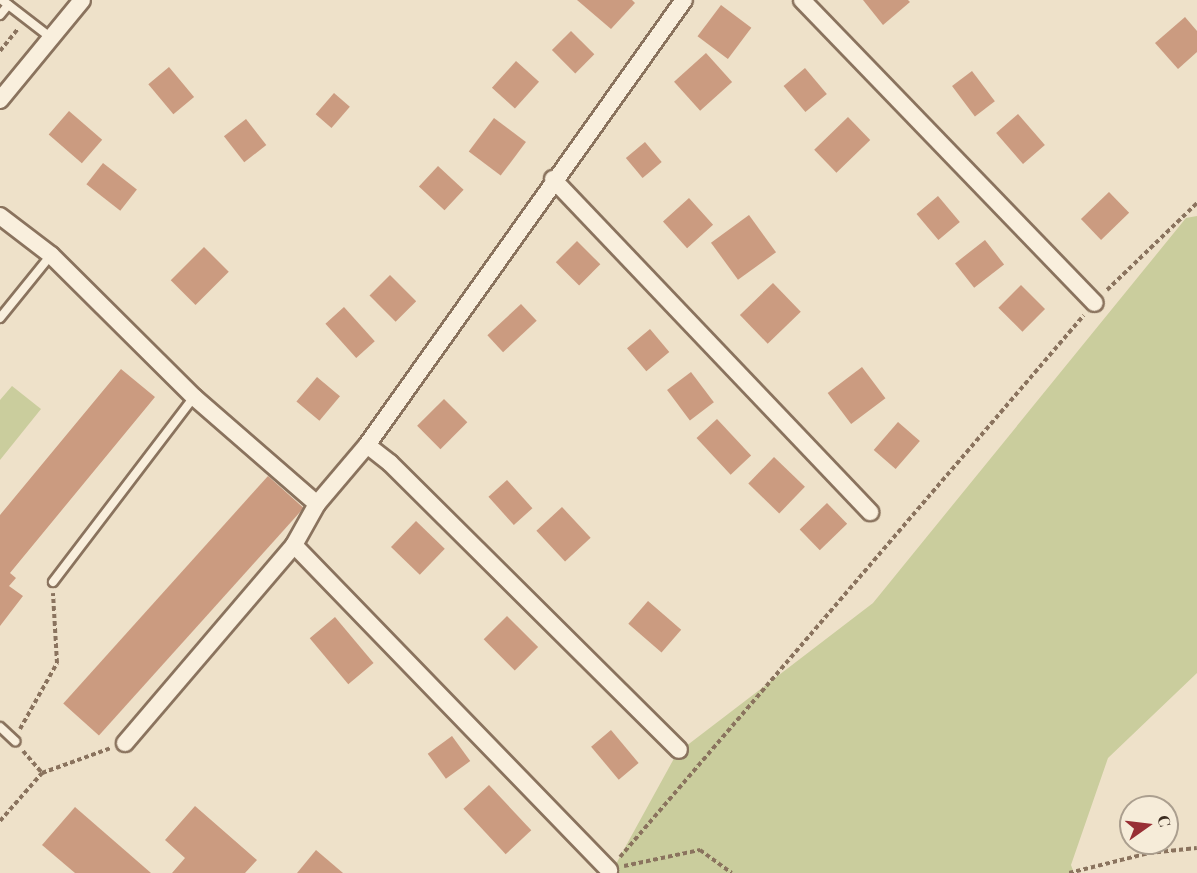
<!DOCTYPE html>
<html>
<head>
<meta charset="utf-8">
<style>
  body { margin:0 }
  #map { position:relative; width:1197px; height:873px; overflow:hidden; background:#eee1c9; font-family:"Playfair Display",serif }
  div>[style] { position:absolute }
  .green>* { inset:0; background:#cacd9d }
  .building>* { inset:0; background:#cb9b80; transform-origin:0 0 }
  .path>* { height:4px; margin-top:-2px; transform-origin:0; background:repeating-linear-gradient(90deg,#8a735e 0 4.5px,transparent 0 7.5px) }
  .roads { filter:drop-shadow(2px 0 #8a735e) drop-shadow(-2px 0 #8a735e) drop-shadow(0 2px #8a735e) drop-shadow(0 -2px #8a735e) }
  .service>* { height:8px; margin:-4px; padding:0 4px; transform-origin:4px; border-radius:4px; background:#f9efdd }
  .minor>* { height:16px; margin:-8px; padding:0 8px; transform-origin:8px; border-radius:8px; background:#f9efdd }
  span { translate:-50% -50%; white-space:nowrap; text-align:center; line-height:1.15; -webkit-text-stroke:4.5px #f6ecd9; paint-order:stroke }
  .north { position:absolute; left:1119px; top:795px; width:60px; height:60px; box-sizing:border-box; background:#f6ecd9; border:2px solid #ab9f8f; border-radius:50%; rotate:76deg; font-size:16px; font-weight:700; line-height:24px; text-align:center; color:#3b2c21 }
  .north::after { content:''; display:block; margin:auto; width:21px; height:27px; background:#982f35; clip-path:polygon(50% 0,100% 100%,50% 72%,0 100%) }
</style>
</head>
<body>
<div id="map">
  <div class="green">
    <div style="clip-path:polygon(1197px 216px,1197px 673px,1108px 758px,1071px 865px,1074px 873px,611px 873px,677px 753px,873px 603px,1186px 218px)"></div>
    <div style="clip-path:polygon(12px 386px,41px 409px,0 460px,0 400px)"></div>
  </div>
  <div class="building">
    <div style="clip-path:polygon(577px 0,632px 0,635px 3px,611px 29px)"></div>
    <div style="clip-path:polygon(863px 0,908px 0,910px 2px,883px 25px)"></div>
    <div style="left:721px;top:5px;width:38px;height:39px;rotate:37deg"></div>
    <div style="clip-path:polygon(1185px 17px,1197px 31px,1197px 52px,1178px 69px,1155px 43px)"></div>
    <div style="left:571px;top:31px;width:33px;height:27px;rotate:45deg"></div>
    <div style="left:706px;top:53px;width:39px;height:43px;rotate:48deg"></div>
    <div style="left:516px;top:61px;width:31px;height:36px;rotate:42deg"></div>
    <div style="left:169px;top:67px;width:39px;height:27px;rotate:50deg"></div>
    <div style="left:805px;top:68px;width:34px;height:28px;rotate:50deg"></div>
    <div style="left:972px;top:71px;width:38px;height:25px;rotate:53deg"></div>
    <div style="left:334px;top:93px;width:21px;height:28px;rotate:41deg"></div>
    <div style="left:69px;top:111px;width:44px;height:31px;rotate:41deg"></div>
    <div style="left:1018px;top:114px;width:41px;height:29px;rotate:49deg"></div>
    <div style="left:848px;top:117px;width:32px;height:47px;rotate:46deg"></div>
    <div style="left:494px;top:118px;width:40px;height:42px;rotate:37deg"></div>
    <div style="left:246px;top:119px;width:33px;height:28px;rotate:52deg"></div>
    <div style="left:645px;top:142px;width:26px;height:25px;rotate:50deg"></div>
    <div style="left:103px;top:163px;width:43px;height:27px;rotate:38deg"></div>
    <div style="left:438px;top:166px;width:35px;height:28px;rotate:43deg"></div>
    <div style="left:1109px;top:192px;width:29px;height:39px;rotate:46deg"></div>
    <div style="left:938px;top:196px;width:34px;height:28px;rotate:50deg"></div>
    <div style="left:689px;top:198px;width:36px;height:35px;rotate:48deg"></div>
    <div style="left:749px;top:215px;width:46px;height:47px;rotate:54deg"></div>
    <div style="left:985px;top:240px;width:31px;height:38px;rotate:52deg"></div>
    <div style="left:577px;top:241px;width:33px;height:30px;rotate:45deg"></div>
    <div style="left:204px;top:247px;width:35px;height:47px;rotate:45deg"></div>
    <div style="left:390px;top:275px;width:37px;height:29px;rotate:45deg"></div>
    <div style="left:773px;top:283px;width:40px;height:46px;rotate:46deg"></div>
    <div style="left:1021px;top:285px;width:34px;height:32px;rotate:45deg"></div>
    <div style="left:521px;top:304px;width:23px;height:46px;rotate:47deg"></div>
    <div style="left:344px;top:307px;width:46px;height:25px;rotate:48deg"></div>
    <div style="left:650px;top:329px;width:30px;height:30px;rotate:50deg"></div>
    <div style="left:862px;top:367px;width:39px;height:43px;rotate:53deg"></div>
    <div style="clip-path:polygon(121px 369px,155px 397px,10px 573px,16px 578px,9px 586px,23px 596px,0 626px,0 515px)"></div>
    <div style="left:691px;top:372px;width:38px;height:30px;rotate:53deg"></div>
    <div style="left:317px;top:377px;width:30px;height:32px;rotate:40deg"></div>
    <div style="left:444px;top:399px;width:33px;height:38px;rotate:45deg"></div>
    <div style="left:717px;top:419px;width:50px;height:28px;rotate:47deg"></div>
    <div style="left:898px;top:422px;width:29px;height:37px;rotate:41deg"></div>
    <div style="left:774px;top:457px;width:43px;height:37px;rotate:44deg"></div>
    <div style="left:268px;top:476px;width:48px;height:306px;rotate:42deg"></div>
    <div style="left:507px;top:480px;width:38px;height:25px;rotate:48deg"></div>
    <div style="left:827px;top:503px;width:29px;height:38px;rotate:46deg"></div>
    <div style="left:562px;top:507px;width:42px;height:35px;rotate:47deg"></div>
    <div style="left:416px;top:521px;width:40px;height:36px;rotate:44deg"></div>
    <div style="left:648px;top:601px;width:44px;height:30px;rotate:41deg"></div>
    <div style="left:507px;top:616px;width:44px;height:33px;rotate:45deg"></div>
    <div style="left:335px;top:617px;width:60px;height:33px;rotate:50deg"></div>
    <div style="left:611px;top:730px;width:43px;height:26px;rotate:50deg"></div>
    <div style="left:452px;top:736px;width:31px;height:30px;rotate:54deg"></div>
    <div style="left:489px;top:785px;width:62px;height:35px;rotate:47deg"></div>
    <div style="clip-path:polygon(195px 806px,257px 860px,245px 873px,172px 873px,185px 858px,165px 840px)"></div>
    <div style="clip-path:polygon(75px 807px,151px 873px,75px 873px,42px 845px)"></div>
    <div style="clip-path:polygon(316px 850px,343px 873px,297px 873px)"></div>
  </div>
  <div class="path">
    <div style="left:0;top:51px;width:28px;rotate:-51deg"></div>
    <div style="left:1107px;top:290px;width:125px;rotate:-44deg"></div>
    <div style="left:20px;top:729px;width:76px;rotate:-60.7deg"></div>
    <div style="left:57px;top:663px;width:70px;rotate:-93.3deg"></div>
    <div style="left:23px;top:751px;width:29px;rotate:49deg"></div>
    <div style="left:0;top:821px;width:64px;rotate:-48.8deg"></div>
    <div style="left:42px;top:773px;width:73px;rotate:-19.9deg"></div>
    <div style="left:620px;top:857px;width:713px;rotate:-49.43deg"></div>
    <div style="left:624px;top:866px;width:78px;rotate:-11.9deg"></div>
    <div style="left:700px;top:850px;width:39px;rotate:36deg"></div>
    <div style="left:1069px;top:873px;width:82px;rotate:-14deg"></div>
    <div style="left:1149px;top:853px;width:48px;rotate:-5.9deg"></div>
  </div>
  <div class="roads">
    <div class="service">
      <div style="left:2px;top:0;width:61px;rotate:37.6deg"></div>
      <div style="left:0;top:15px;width:13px;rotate:-51deg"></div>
      <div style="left:0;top:318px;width:81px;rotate:-51deg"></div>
      <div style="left:53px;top:582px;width:233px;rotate:-52.7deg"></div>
      <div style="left:0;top:727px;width:21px;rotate:43deg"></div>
    </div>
    <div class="minor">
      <div style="left:802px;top:0;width:421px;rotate:46deg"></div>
      <div style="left:0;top:100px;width:129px;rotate:-50.6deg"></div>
      <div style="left:553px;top:179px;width:460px;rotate:46.4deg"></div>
      <div style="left:0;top:216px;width:64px;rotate:37.4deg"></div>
      <div style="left:51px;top:255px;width:202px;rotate:44.8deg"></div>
      <div style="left:194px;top:397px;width:163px;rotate:41deg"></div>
      <div style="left:367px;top:445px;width:29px;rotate:38deg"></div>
      <div style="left:390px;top:463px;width:407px;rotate:44.8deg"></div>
      <div style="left:294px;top:545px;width:453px;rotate:45.9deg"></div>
      <div style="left:125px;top:743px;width:260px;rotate:-49.5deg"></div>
      <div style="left:294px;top:545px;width:47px;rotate:-60.7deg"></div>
      <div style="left:317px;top:504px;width:77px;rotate:-49.7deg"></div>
      <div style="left:367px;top:445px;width:546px;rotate:-54.54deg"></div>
    </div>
  </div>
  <div class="north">С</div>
</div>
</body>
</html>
